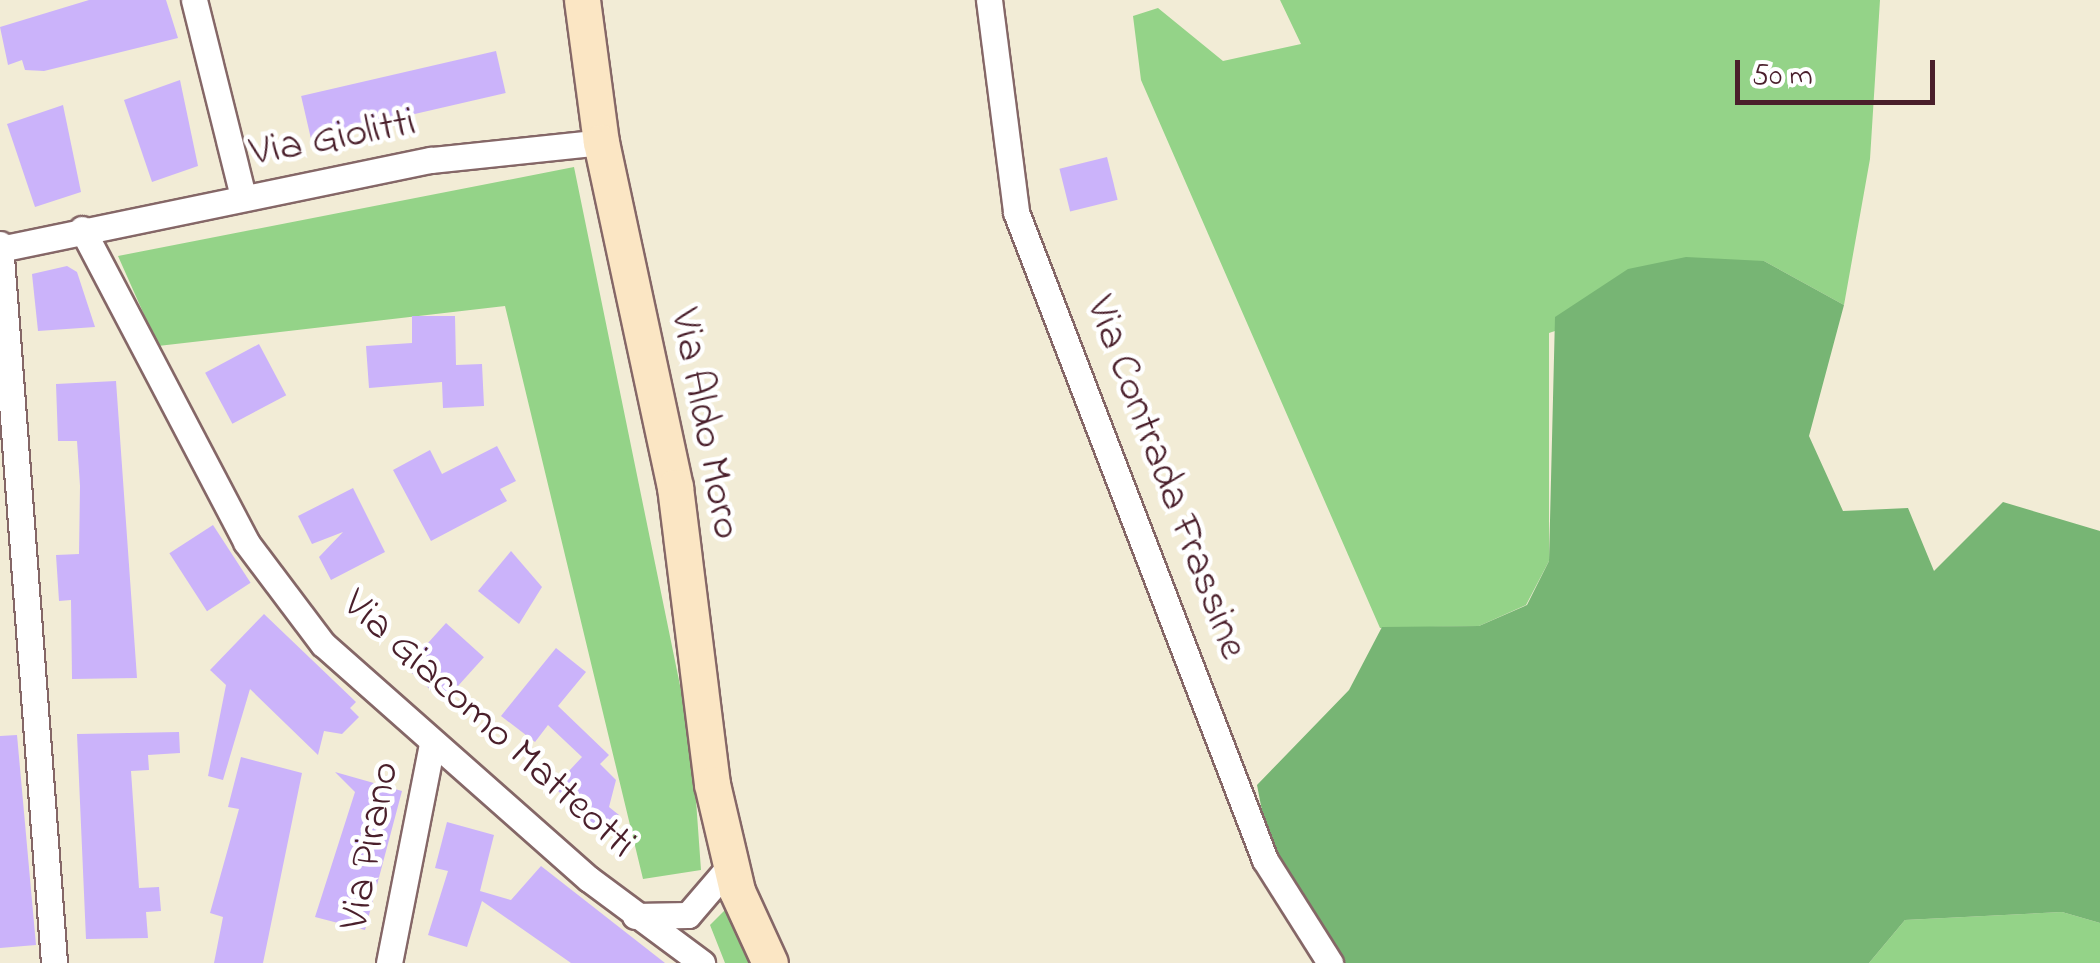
<!DOCTYPE html>
<html>
<head>
<meta charset="utf-8">
<style>
  body { margin:0 }
  #map { position:relative; width:2100px; height:963px; overflow:hidden; background:#f2ecd6; font-family:"Indie Flower",sans-serif }
  div>[style] { position:absolute }
  .green>* { inset:0; background:#94d388 }
  .forest>* { inset:0; background:#77b574 }
  .building>* { inset:0; background:#cbb3fa; transform-origin:0 0 }
  .roads { filter:drop-shadow(2px 0 #856767) drop-shadow(-2px 0 #856767) drop-shadow(0 2px #856767) drop-shadow(0 -2px #856767) }
  .street>* { height:25px; margin:-12.5px; padding:0 12.5px; transform-origin:12.5px; border-radius:12.5px; background:#fff }
  .secondary>* { height:35px; margin:-17.5px; padding:0 17.5px; transform-origin:17.5px; border-radius:17.5px; background:#fbe6c4 }
  span { translate:-50% -50%; white-space:nowrap; text-align:center; line-height:1.15; -webkit-text-stroke:9px #fff; paint-order:stroke }
  .street-label { font-size:42px; color:#4a1f2b }
  .scale { position:absolute; left:1735px; top:60px; width:200px; height:45px; box-sizing:border-box; border:5px solid #4a1f2b; border-top:0; padding-left:12px; font-size:30px; line-height:35px; white-space:nowrap; color:#4a1f2b; -webkit-text-stroke:8px #fff; paint-order:stroke }
</style>
</head>
<body>
<div id="map">
  <div class="green">
    <div style="clip-path:polygon(1280px 0,1880px 0,1870px 159px,1844px 305px,1764px 261px,1549px 333px,1549px 561px,1526px 605px,1479px 626px,1380px 628px,1141px 80px,1133px 16px,1158px 8px,1223px 61px,1301px 44px)"></div>
    <div style="clip-path:polygon(574px 167px,692px 744px,701px 870px,643px 879px,505px 306px,158px 346px,118px 256px)"></div>
    <div style="clip-path:polygon(726px 909px,741px 944px,751px 963px,725px 963px,710px 925px)"></div>
    <div style="clip-path:polygon(2062px 912px,2100px 923px,2100px 963px,1869px 963px,1905px 920px)"></div>
  </div>
  <div class="forest">
    <div style="clip-path:polygon(1686px 257px,1764px 261px,1844px 305px,1809px 436px,1843px 511px,1908px 508px,1934px 571px,2003px 502px,2100px 531px,2100px 923px,2062px 912px,1905px 920px,1869px 963px,1315px 963px,1268px 842px,1257px 785px,1349px 690px,1382px 627px,1479px 626px,1527px 605px,1549px 561px,1555px 317px,1628px 269px)"></div>
  </div>
  <div class="building">
    <div style="clip-path:polygon(89px 0,166px 0,178px 38px,44px 71px,25px 70px,22px 60px,8px 65px,0 27px)"></div>
    <div style="left:496px;top:51px;width:43px;height:200px;rotate:77deg"></div>
    <div style="clip-path:polygon(180px 80px,198px 166px,152px 182px,124px 100px)"></div>
    <div style="clip-path:polygon(63px 105px,81px 192px,35px 207px,7px 124px)"></div>
    <div style="left:1107px;top:157px;width:44px;height:49px;rotate:76deg"></div>
    <div style="clip-path:polygon(67px 266px,77px 272px,95px 327px,38px 331px,32px 274px)"></div>
    <div style="clip-path:polygon(412px 316px,455px 316px,456px 365px,482px 364px,484px 406px,443px 408px,442px 382px,369px 388px,366px 346px,412px 343px)"></div>
    <div style="left:259px;top:344px;width:58px;height:61px;rotate:62deg"></div>
    <div style="clip-path:polygon(116px 381px,137px 678px,72px 679px,71px 600px,59px 601px,56px 555px,79px 554px,80px 486px,77px 441px,58px 441px,56px 384px)"></div>
    <div style="clip-path:polygon(497px 446px,516px 481px,500px 489px,507px 501px,431px 541px,393px 470px,430px 450px,442px 474px)"></div>
    <div style="clip-path:polygon(353px 488px,385px 552px,331px 580px,319px 557px,343px 532px,312px 544px,298px 516px)"></div>
    <div style="left:213px;top:525px;width:69px;height:52px;rotate:57deg"></div>
    <div style="clip-path:polygon(511px 551px,542px 587px,519px 624px,478px 591px)"></div>
    <div style="clip-path:polygon(264px 614px,356px 702px,350px 708px,359px 717px,342px 734px,324px 731px,318px 755px,250px 689px,223px 780px,208px 776px,226px 685px,210px 670px)"></div>
    <div style="left:446px;top:623px;width:51px;height:60px;rotate:42deg"></div>
    <div style="clip-path:polygon(556px 648px,586px 672px,558px 706px,609px 755px,600px 764px,616px 780px,609px 807px,619px 815px,602px 834px,554px 787px,582px 757px,548px 725px,535px 742px,501px 716px)"></div>
    <div style="clip-path:polygon(179px 732px,180px 753px,148px 755px,149px 770px,131px 771px,139px 888px,159px 887px,161px 911px,146px 912px,148px 938px,86px 939px,77px 734px)"></div>
    <div style="clip-path:polygon(17px 735px,36px 945px,0 948px,0 736px)"></div>
    <div style="clip-path:polygon(241px 757px,302px 773px,263px 963px,214px 963px,223px 917px,210px 913px,239px 809px,228px 807px)"></div>
    <div style="clip-path:polygon(335px 772px,402px 791px,365px 930px,315px 917px,355px 792px)"></div>
    <div style="clip-path:polygon(447px 822px,494px 835px,480px 891px,511px 900px,541px 866px,665px 963px,571px 963px,482px 901px,467px 947px,428px 935px,448px 871px,435px 868px)"></div>
  </div>
  <div class="roads">
    <div class="street">
      <div style="left:194px;top:0;width:203px;rotate:76deg"></div>
      <div style="left:989px;top:0;width:214px;rotate:82.7deg"></div>
      <div style="left:1016px;top:212px;width:694px;rotate:68.98deg"></div>
      <div style="left:1265px;top:860px;width:122px;rotate:57.7deg"></div>
      <div style="left:82px;top:229px;width:353px;rotate:62.3deg"></div>
      <div style="left:246px;top:542px;width:128px;rotate:53deg"></div>
      <div style="left:323px;top:644px;width:355px;rotate:41.5deg"></div>
      <div style="left:589px;top:879px;width:141px;rotate:36.6deg"></div>
      <div style="left:0;top:244px;width:721px;rotate:85.7deg"></div>
      <div style="left:0;top:249px;width:440px;rotate:-11.7deg"></div>
      <div style="left:431px;top:160px;width:171px;rotate:-6deg"></div>
      <div style="left:635px;top:916px;width:53px;rotate:-1.1deg"></div>
      <div style="left:688px;top:915px;width:65px;rotate:-49.4deg"></div>
      <div style="left:389px;top:963px;width:223px;rotate:-78.9deg"></div>
    </div>
    <div class="secondary">
      <div style="left:582px;top:0;width:143px;rotate:82.4deg"></div>
      <div style="left:601px;top:142px;width:353px;rotate:77.9deg"></div>
      <div style="left:675px;top:487px;width:299px;rotate:82.9deg"></div>
      <div style="left:712px;top:784px;width:110px;rotate:76.8deg"></div>
      <div style="left:737px;top:891px;width:79px;rotate:65.4deg"></div>
    </div>
  </div>
  <div class="street-label">
    <span style="left:333px;top:139px;rotate:-11deg">Via Giolitti</span>
    <span style="left:704px;top:424px;rotate:79deg">Via Aldo Moro</span>
    <span style="left:1165px;top:478px;rotate:69deg">Via Contrada Frassine</span>
    <span style="left:488px;top:725px;rotate:42deg">Via Giacomo Matteotti</span>
    <span style="left:371px;top:846px;rotate:-79deg">Via Pirano</span>
  </div>
  <div class="scale">50 m</div>
</div>
</body>
</html>
